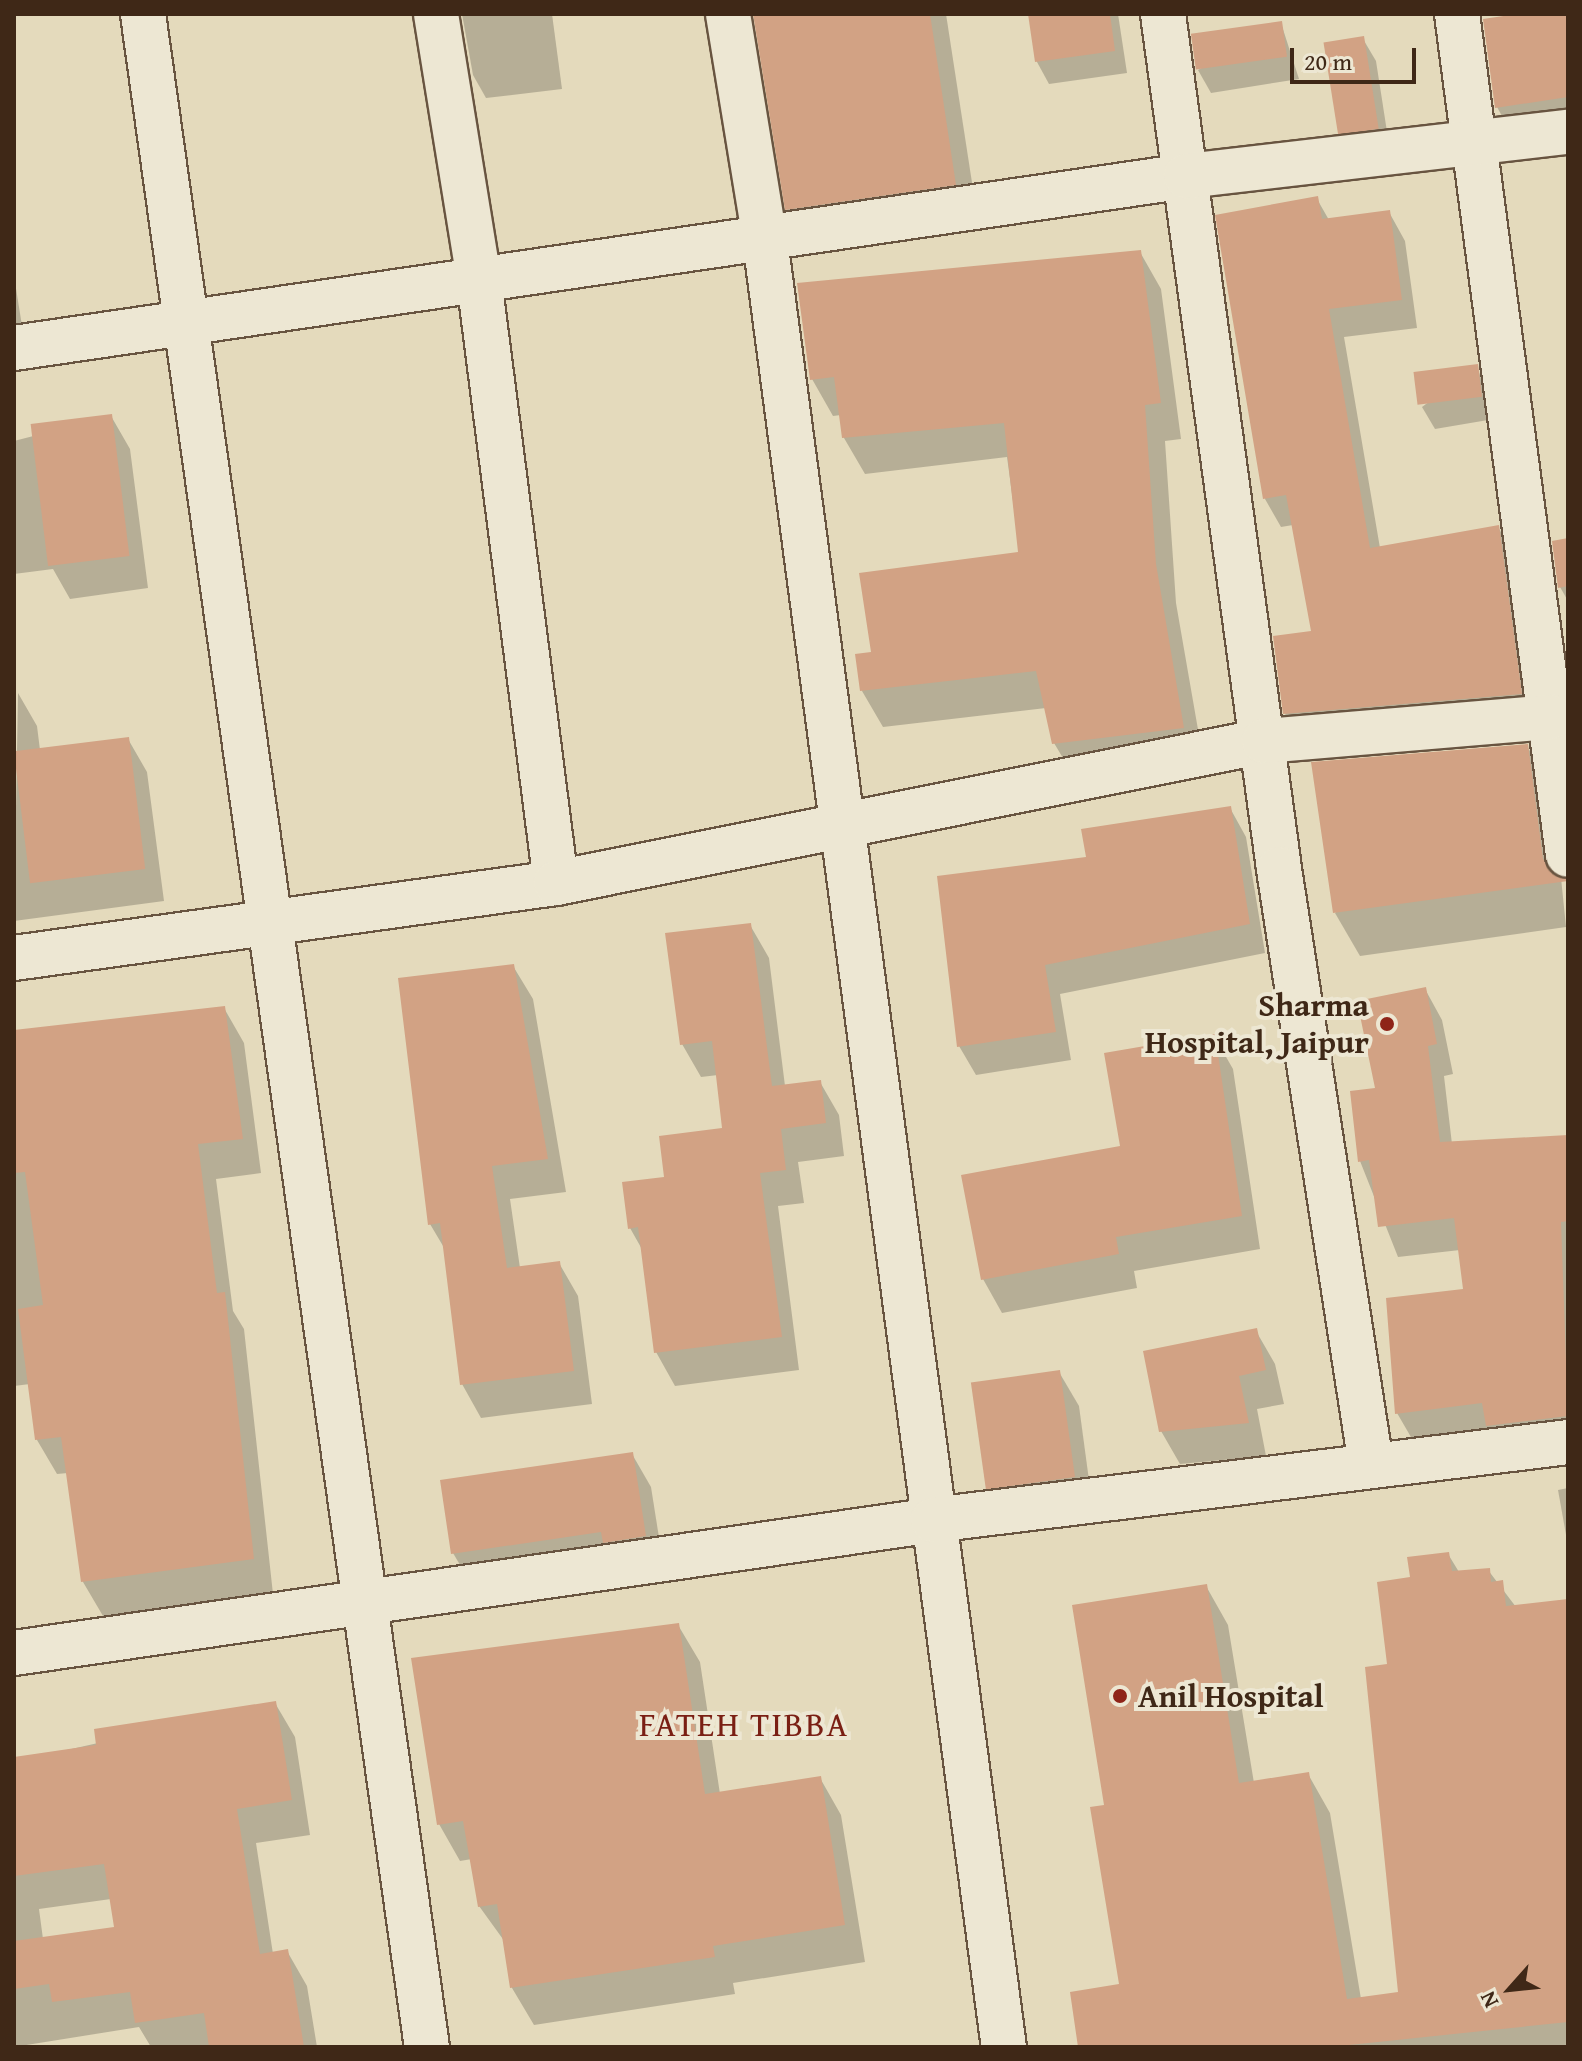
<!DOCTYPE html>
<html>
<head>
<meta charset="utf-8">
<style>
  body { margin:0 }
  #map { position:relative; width:1582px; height:2061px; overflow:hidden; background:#e4dabc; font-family:"Gentium Book Plus",serif }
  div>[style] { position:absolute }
  .shadow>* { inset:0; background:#0003 }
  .building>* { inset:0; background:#d2a284; transform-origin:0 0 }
  .roads { filter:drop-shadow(2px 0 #685440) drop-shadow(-2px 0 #685440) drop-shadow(0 2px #685440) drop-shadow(0 -2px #685440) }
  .minor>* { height:44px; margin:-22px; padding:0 22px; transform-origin:22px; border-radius:22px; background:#ede7d3 }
  .dots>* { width:22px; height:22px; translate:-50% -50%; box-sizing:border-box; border:4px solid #ede7d3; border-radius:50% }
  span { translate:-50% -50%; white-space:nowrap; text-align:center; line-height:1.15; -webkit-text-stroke:8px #ede7d3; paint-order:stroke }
  .poi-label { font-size:32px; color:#3f2817; font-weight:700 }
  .right { translate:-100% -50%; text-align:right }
  .left { translate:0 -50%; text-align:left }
  .neighbourhood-label { font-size:34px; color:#7a1f14; letter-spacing:2px }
  .frame { position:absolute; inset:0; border:16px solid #3f2817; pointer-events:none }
  .north { position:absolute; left:1470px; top:1949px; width:80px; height:80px; -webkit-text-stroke:6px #ede7d3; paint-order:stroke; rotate:243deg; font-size:22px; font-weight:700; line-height:32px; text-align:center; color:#3f2817 }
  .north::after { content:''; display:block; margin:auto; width:28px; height:36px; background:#3f2817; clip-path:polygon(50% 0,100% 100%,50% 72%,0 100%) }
  .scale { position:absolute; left:1290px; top:48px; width:126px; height:36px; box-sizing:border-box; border:4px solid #3f2817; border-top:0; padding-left:10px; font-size:24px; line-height:28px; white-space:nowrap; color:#3f2817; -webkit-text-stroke:6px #ede7d3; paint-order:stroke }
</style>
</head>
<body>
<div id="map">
  <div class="shadow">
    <div style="clip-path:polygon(462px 14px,552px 14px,562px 89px,486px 98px,473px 75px)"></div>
    <div style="clip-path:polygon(755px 14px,946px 14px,979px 228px,812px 252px,787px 209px)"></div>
    <div style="clip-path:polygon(1030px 14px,1118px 14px,1127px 73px,1049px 84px,1037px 62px)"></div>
    <div style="clip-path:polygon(1531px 14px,1568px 14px,1568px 130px,1514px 138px,1497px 107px)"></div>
    <div style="clip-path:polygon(1281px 23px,1299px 79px,1211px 93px,1198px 70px)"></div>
    <div style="clip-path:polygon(1363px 39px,1376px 61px,1390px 151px,1353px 155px,1340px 133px)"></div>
    <div style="clip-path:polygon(1317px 199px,1329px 220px,1389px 212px,1405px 241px,1417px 328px,1344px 337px,1380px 548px,1498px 527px,1514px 555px,1536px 722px,1302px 742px,1285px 714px,1314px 633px,1293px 525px,1281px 527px,1265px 499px)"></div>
    <div style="clip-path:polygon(1140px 252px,1161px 289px,1181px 439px,1165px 441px,1176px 603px,1204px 764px,1076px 780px,1054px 743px,1046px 708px,883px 727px,862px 691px,873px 654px,1020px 553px,1007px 457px,865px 474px,844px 438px,841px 415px,833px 416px,812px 379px)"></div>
    <div style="clip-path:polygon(14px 276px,27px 357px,14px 359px)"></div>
    <div style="clip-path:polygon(1477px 366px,1494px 419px,1435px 429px,1422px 407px)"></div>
    <div style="clip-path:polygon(111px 416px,130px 449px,148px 588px,70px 599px,53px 569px,14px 574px,14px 441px)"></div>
    <div style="clip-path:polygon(1568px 540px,1568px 601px,1560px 587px)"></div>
    <div style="clip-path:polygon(18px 693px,37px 726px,40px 750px,128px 739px,147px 772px,164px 901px,14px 921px)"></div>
    <div style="clip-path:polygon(1527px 746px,1552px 789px,1566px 927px,1360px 956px,1335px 913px)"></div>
    <div style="clip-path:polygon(1230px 808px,1246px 837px,1265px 953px,1060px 994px,1071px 1060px,976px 1075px,959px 1046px,1088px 859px)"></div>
    <div style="clip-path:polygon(750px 925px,769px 958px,785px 1086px,820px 1082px,839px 1115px,844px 1156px,798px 1162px,804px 1203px,778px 1206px,799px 1370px,675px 1386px,656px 1352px,643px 1251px,630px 1228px,666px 1179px,725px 1130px,718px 1075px,701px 1077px,682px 1044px)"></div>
    <div style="clip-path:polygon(513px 966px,533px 999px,566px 1192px,510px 1199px,520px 1268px,559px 1263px,578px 1296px,592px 1404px,481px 1418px,462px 1384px,446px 1251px,430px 1224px)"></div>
    <div style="clip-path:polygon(1425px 989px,1442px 1020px,1453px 1074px,1444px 1076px,1452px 1144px,1568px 1137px,1568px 1448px,1415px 1444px,1397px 1413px,1465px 1290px,1460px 1250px,1398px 1257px,1360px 1161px,1377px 1090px)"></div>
    <div style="clip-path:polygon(224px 1008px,244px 1043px,261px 1173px,216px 1179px,233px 1311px,244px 1329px,273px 1594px,103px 1616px,83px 1582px,68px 1473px,57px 1474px,37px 1440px,30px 1384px,14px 1386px,14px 1033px)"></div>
    <div style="clip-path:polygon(1214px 1036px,1233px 1069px,1260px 1249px,1134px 1271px,1137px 1288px,1002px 1313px,983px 1279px,1123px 1148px)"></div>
    <div style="clip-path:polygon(1256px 1331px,1275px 1364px,1284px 1404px,1257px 1409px,1266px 1456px,1180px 1464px,1161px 1431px)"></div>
    <div style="clip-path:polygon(1059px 1372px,1079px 1406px,1093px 1510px,1007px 1521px,987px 1488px)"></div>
    <div style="clip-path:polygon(632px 1454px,651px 1487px,664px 1569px,473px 1587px,453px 1553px)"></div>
    <div style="clip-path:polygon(1568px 1488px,1568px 1546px,1558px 1490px)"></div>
    <div style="clip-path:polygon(1448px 1554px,1459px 1572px,1488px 1570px,1516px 1607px,1568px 1629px,1568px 2047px,1081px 2047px,1121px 1986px,1106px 1806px,1206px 1586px,1228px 1625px,1254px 1783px,1308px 1774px,1330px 1813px,1361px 1999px,1400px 1993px,1389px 1666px,1412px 1579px)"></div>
    <div style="clip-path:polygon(678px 1625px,700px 1662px,720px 1794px,820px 1778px,841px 1815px,865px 1962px,733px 1983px,735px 1994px,534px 2025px,512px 1988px,505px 1942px,479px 1906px,472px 1859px,460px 1861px,439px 1824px)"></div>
    <div style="clip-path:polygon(evenodd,275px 1703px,295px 1737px,310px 1835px,256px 1843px,273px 1954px,287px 1951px,307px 1986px,317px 2047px,151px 2047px,139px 2027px,14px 2047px,14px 1762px,275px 1703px,111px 1899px,116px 1929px,43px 1939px,39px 1909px,111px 1899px)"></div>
  </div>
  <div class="building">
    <div style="clip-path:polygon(753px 14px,930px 14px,956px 185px,785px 210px)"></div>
    <div style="clip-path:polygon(1028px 14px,1110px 14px,1115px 51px,1035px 62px)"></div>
    <div style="clip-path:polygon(1517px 14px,1568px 14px,1568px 97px,1495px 108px,1483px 19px)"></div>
    <div style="left:1282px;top:21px;width:36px;height:92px;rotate:82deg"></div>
    <div style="left:1364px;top:36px;width:94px;height:41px;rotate:81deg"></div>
    <div style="clip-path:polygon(1318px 196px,1322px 219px,1390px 210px,1402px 300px,1329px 309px,1370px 548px,1499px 525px,1522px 694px,1283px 714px,1273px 636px,1311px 631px,1286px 495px,1263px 499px,1215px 215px)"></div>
    <div style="clip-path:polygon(1141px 250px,1161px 403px,1145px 405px,1156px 564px,1184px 728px,1052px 744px,1036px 671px,860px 691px,855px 654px,871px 652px,859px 573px,1018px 552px,1004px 423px,842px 438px,834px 377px,810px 380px,797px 283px)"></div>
    <div style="left:1478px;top:364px;width:33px;height:65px;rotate:83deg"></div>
    <div style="left:112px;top:414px;width:143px;height:82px;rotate:83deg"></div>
    <div style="clip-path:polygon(1568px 538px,1568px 586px,1558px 588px,1552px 541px)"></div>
    <div style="left:129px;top:737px;width:133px;height:116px;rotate:83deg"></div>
    <div style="clip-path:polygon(1528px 744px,1543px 859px,1568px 881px,1333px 913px,1311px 762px)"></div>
    <div style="clip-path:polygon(1231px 806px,1250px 924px,1045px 965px,1056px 1032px,957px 1047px,937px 876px,1086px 857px,1081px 829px)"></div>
    <div style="clip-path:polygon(751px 923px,772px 1086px,821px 1080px,826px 1123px,781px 1129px,786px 1170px,760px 1173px,782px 1337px,654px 1353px,638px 1227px,628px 1229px,622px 1182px,664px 1177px,659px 1136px,722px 1128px,712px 1041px,680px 1045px,665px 933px)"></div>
    <div style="clip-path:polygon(514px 964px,548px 1159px,492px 1166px,507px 1268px,560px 1261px,574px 1371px,460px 1385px,440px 1223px,428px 1225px,398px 978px)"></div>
    <div style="clip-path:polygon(1426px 987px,1437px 1044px,1428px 1046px,1440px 1142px,1568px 1135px,1568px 1221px,1561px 1222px,1568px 1416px,1486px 1426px,1482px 1403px,1395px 1414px,1386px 1298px,1463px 1289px,1454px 1218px,1378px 1227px,1369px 1160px,1358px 1162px,1350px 1091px,1375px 1088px,1357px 1001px)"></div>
    <div style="clip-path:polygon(225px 1006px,243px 1139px,198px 1144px,217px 1293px,225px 1292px,254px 1559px,81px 1582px,61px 1437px,35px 1440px,18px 1309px,43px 1305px,25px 1172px,14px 1173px,14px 1030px)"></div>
    <div style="clip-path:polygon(1215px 1034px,1242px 1216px,1116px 1237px,1119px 1254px,981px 1280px,961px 1175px,1120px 1146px,1104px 1053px)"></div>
    <div style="clip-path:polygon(1257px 1328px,1266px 1370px,1239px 1376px,1249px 1423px,1159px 1432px,1143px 1351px)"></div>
    <div style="left:1060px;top:1370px;width:108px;height:90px;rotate:82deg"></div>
    <div style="clip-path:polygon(633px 1452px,646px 1536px,603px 1543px,601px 1532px,451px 1554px,440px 1480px)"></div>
    <div style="clip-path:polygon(1449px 1552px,1452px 1571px,1490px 1568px,1491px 1582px,1503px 1580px,1506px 1606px,1568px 1599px,1568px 2022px,1330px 2047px,1078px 2047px,1070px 1992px,1119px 1984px,1090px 1807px,1104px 1805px,1072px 1605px,1207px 1584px,1239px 1783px,1309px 1772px,1347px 1999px,1398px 1992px,1365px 1667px,1387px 1664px,1377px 1582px,1410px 1577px,1407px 1557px)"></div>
    <div style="clip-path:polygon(679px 1623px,705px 1794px,821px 1776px,845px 1925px,713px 1946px,715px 1957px,510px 1988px,497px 1904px,478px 1907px,463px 1821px,437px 1825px,411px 1658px)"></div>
    <div style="clip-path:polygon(276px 1701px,292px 1800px,237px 1809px,260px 1954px,288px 1949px,304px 2047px,209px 2047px,204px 2013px,135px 2023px,130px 1992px,52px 2002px,49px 1984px,14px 1989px,14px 1941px,114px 1927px,104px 1864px,14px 1876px,14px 1757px,96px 1745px,94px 1729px)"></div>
  </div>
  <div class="roads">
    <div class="minor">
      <div style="left:143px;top:14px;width:2053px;rotate:82.05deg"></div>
      <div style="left:436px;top:14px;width:269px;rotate:80.8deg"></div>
      <div style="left:479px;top:280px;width:608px;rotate:82.72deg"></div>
      <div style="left:728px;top:14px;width:229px;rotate:80.7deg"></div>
      <div style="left:765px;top:240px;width:1823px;rotate:82.47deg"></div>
      <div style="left:1163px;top:14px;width:863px;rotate:82.27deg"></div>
      <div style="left:1279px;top:869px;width:603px;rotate:81.22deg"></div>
      <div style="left:1457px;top:14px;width:848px;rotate:82.48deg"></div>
      <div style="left:14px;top:348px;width:1185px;rotate:-8.35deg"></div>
      <div style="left:1186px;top:176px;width:385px;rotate:-6.6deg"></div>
      <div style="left:14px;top:958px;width:547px;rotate:-7.88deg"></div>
      <div style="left:556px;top:883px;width:722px;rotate:-11.34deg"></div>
      <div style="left:1264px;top:741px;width:288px;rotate:-4.8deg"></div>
      <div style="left:14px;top:1653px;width:929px;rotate:-8.23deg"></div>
      <div style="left:933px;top:1520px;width:640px;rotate:-7deg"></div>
    </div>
  </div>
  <div class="dots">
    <div style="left:1387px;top:1024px;background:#8f2418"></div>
    <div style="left:1120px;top:1696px;background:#8f2418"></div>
  </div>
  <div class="poi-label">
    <span class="right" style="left:1369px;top:1024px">Sharma<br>Hospital, Jaipur</span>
    <span class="left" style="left:1138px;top:1696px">Anil Hospital</span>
  </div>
  <div class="neighbourhood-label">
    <span style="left:744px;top:1724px">FATEH TIBBA</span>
  </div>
  <div class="frame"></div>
  <div class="north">N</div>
  <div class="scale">20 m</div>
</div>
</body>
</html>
